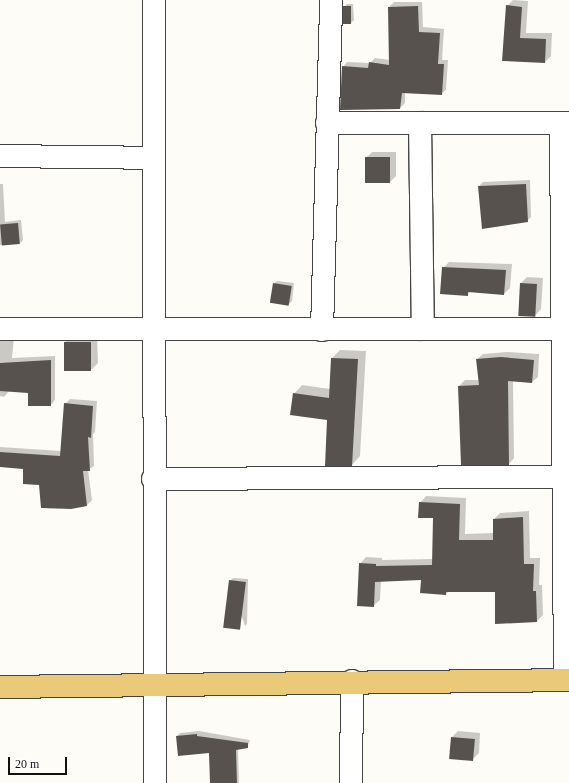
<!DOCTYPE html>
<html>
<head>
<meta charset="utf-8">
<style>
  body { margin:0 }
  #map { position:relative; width:569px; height:783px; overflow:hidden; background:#fefcf6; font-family:Georgia,serif }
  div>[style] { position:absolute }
  .shadow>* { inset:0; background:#0003 }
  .building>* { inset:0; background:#58524e; transform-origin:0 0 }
  .roads { filter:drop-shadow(1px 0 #444) drop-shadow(-1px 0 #444) drop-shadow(0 1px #444) drop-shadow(0 -1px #444) }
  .minor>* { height:22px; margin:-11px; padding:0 11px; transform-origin:11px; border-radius:11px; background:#fff }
  .major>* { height:22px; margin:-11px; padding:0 11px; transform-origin:11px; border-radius:11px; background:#eac979 }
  span { translate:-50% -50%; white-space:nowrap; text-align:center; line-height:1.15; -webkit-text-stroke:4px #fff; paint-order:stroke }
  .scale { position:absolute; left:8px; top:757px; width:59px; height:18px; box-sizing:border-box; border:2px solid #111; border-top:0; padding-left:5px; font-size:12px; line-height:14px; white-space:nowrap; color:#111; -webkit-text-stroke:3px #fff; paint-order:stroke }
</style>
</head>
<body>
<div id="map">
  <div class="shadow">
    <div style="clip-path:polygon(513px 0,528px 1px,526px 33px,552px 33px,551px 56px,545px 62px,503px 60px,507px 6px)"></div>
    <div style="clip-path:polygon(394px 2px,422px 2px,423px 27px,444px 29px,442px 60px,448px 60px,446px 90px,441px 94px,405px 92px,405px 103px,400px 108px,343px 67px,347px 62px,370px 63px,375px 58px,390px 60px,389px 7px)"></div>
    <div style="clip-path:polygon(347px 4px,353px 4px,354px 20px,351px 23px,344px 7px)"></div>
    <div style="clip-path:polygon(372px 152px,396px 152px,396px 176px,390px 182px,366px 158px)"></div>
    <div style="clip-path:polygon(530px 180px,531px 217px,527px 221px,479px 186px,483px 182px)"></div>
    <div style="clip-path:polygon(0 184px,3px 184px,5px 222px,21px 220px,23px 240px,20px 243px,0 245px)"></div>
    <div style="clip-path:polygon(449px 262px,512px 264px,510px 288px,504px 294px,471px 291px,467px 295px,443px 268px)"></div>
    <div style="clip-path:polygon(527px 277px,543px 278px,541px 309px,535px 316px,521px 283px)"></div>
    <div style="clip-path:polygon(277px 281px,294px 283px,292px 301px,289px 304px,274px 284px)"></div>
    <div style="clip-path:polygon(0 336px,14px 337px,12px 358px,55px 356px,55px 400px,51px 405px,29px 392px,9px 391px,4px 397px,0 396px)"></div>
    <div style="clip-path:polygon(71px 336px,97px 336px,98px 363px,92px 369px,66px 370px,65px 342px)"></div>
    <div style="clip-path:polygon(340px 350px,366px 351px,360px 456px,352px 465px,328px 420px,294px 394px,302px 385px,330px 389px,332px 358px)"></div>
    <div style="clip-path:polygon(507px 352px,539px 354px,538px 377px,532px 382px,513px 381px,514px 458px,509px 464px,462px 464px,459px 386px,465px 380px,479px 380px,477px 359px,483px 354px)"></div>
    <div style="clip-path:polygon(70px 399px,97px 401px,95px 432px,93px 434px,94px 466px,88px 470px,92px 500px,87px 505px,40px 484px,24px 468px,0 466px,0 447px,61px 451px,65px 404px)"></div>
    <div style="clip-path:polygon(426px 496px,466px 498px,465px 534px,494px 533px,494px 519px,500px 513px,529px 511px,530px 558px,540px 558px,539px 585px,542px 585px,543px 615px,537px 621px,496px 591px,449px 591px,446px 594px,422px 579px,381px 581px,380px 600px,373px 606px,360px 564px,366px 557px,382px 558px,382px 560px,433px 559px,434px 517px,420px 503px)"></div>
    <div style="clip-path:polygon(233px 578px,248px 579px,247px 624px,245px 626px,230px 581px)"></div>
    <div style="clip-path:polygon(199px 731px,250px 740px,247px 748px,238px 749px,239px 783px,211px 783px,210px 752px,177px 736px,180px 733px)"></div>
    <div style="clip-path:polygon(458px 731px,480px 733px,479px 753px,473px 759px,452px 737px)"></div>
  </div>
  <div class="building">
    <div style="clip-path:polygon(506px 5px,522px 7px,520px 38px,546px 39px,545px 63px,502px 61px)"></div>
    <div style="left:351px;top:6px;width:18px;height:8px;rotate:90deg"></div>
    <div style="clip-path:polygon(418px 6px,419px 32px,440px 33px,438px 64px,444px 64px,442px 95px,402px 93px,400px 109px,340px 110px,342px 66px,368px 68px,369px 62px,389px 65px,388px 7px)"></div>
    <div style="left:390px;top:157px;width:26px;height:25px;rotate:90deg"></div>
    <div style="clip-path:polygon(526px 184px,528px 222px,482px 229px,478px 186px)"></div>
    <div style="left:18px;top:223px;width:21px;height:18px;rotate:85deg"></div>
    <div style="clip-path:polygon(442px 267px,506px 270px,504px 295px,468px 292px,468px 296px,440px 294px)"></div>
    <div style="left:273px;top:283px;width:19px;height:20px;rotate:9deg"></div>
    <div style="left:520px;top:283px;width:17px;height:33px;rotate:3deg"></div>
    <div style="left:64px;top:342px;width:27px;height:29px"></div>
    <div style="clip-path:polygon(501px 357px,534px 360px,532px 383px,508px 381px,509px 465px,461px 465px,458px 386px,479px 385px,476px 359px)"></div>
    <div style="clip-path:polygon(331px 358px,358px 359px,352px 466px,325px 466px,327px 420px,290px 415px,293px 393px,329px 398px)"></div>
    <div style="clip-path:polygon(51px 360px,51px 406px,28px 406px,28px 393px,0 391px,0 363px)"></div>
    <div style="clip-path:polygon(64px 403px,93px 406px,91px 438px,88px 437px,90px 471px,83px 471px,87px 506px,71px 509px,41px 508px,39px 485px,23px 484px,23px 469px,0 467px,0 452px,60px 456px)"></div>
    <div style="clip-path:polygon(419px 502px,460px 504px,459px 540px,493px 540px,493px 519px,523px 517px,524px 564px,534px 564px,533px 591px,536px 591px,537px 622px,495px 624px,495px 592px,446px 592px,446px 595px,420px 593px,421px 580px,375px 582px,374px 607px,357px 606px,359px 563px,376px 564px,376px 566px,432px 565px,433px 518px,418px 518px)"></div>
    <div style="left:229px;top:580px;width:17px;height:48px;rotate:7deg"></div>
    <div style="clip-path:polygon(197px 734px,197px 736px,248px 743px,248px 748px,236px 750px,237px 783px,210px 783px,209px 753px,178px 756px,176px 736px)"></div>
    <div style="left:451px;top:737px;width:24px;height:22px;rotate:5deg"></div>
  </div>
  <div class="roads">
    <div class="minor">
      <div style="left:154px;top:0;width:783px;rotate:89.93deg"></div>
      <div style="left:327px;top:123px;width:242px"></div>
      <div style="left:420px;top:123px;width:206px;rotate:89.2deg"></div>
      <div style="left:561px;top:123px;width:557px;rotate:89.59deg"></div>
      <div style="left:0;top:156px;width:154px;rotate:0.7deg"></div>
      <div style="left:0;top:329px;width:569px"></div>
      <div style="left:322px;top:330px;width:330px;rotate:-88.4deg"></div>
      <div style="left:153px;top:479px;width:411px;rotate:-0.3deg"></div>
      <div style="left:351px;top:783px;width:102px;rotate:-89.4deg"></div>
    </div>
    <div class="major">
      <div style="left:0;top:687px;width:569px;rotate:-0.7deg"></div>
    </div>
  </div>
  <div class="scale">20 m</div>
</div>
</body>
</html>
